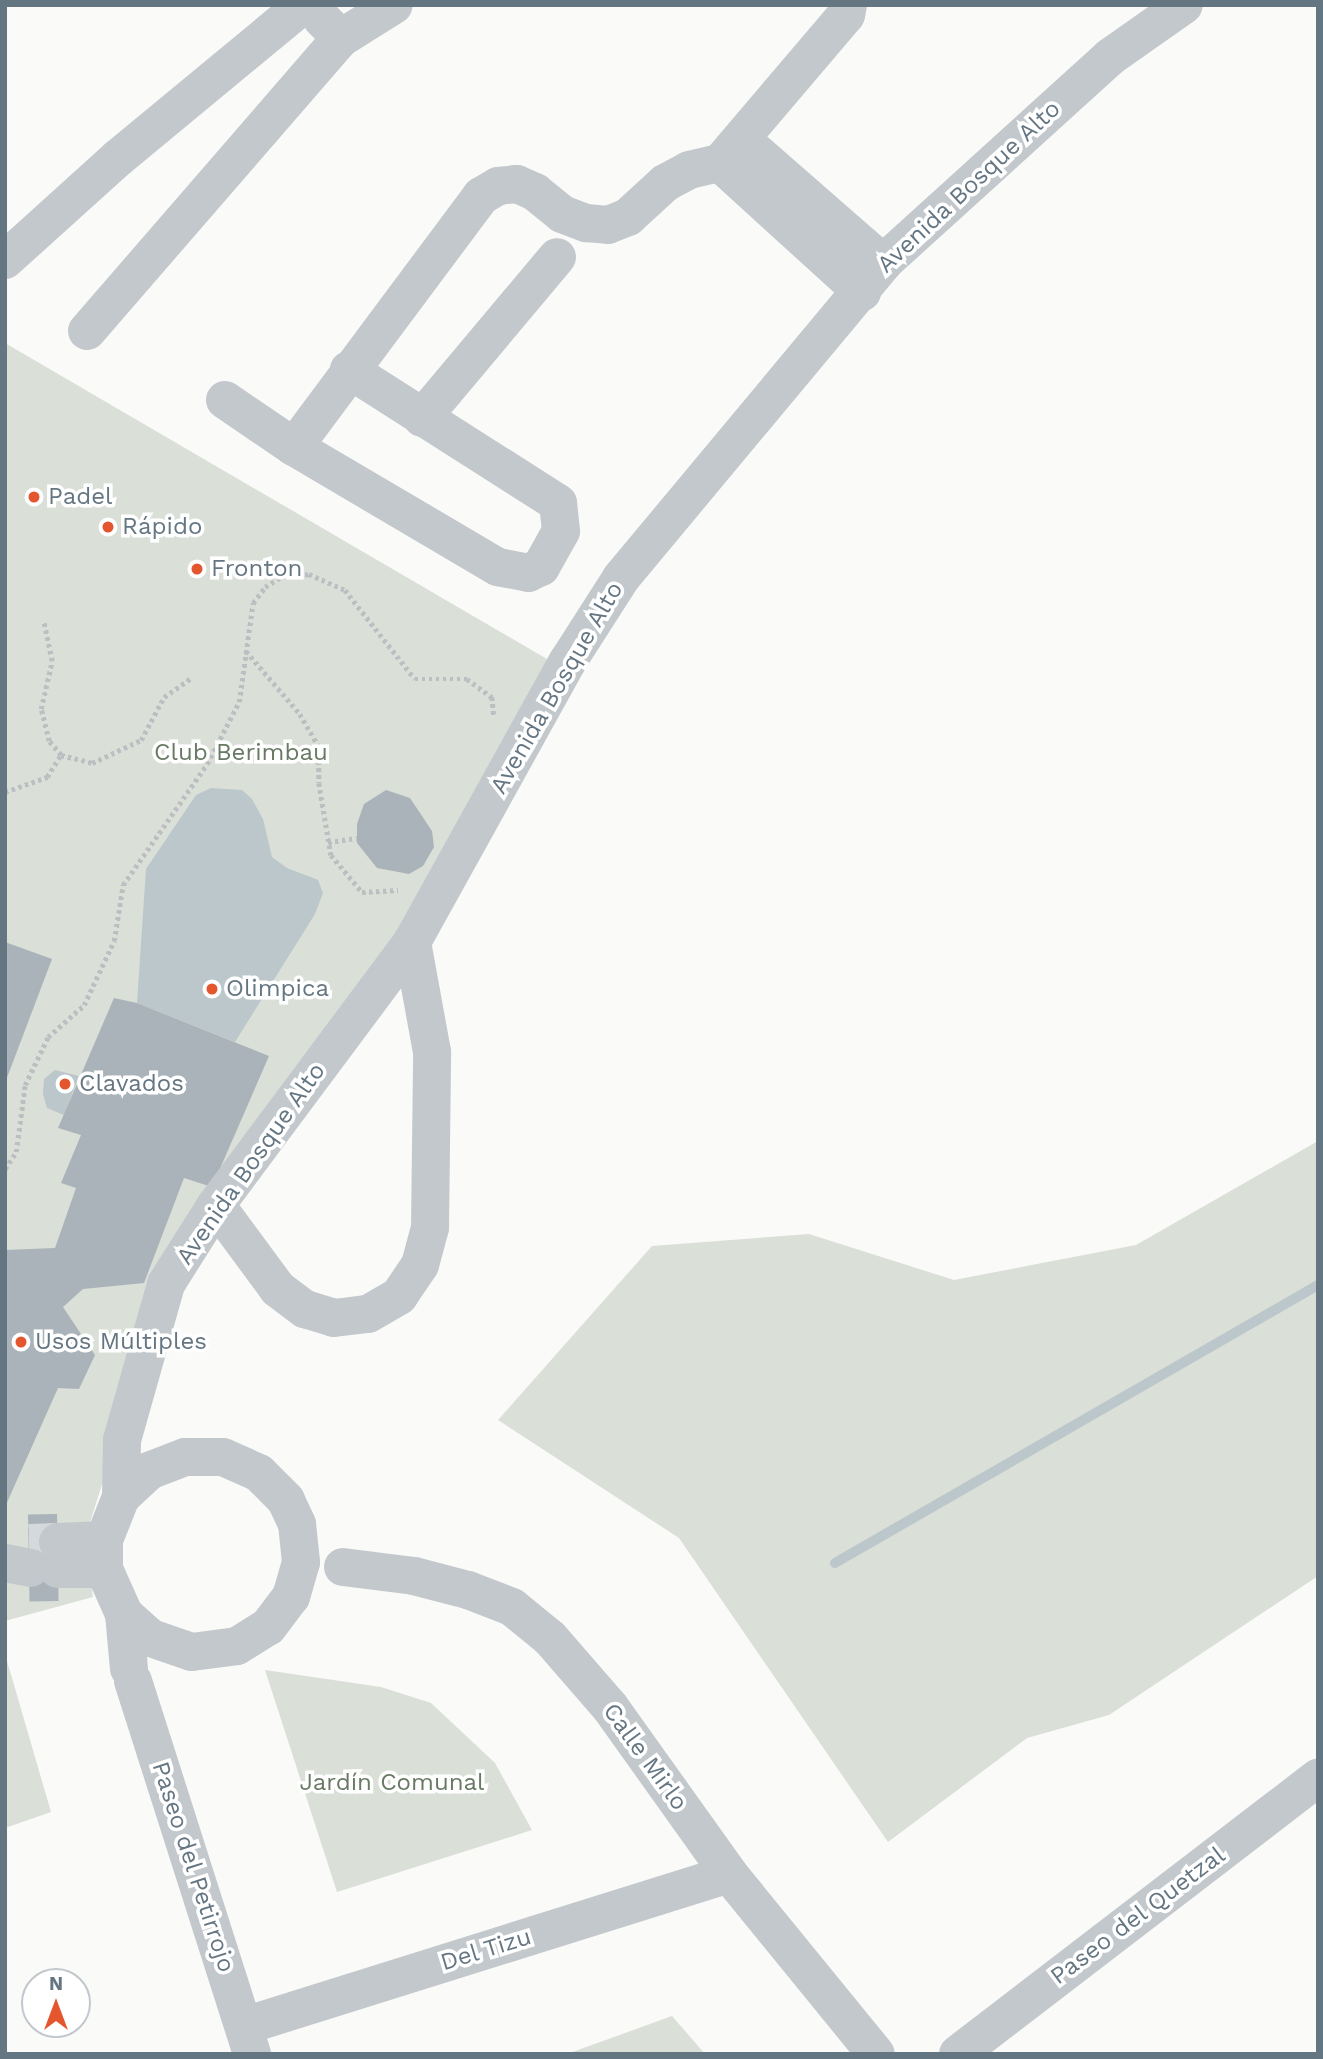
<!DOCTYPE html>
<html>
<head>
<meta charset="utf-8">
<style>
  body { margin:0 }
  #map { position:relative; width:1323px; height:2059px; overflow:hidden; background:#fafaf8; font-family:"Work Sans",sans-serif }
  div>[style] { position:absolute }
  .green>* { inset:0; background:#dadfd7 }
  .water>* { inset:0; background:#bbc7cb }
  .stream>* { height:10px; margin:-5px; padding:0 5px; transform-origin:5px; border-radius:5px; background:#bbc7cb }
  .building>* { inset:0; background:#aab3b9; transform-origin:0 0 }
  .minor-tunnel>* { height:38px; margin-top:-19px; transform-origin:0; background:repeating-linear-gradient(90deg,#d5d9db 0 38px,transparent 0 57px) }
  .path>* { height:4.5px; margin-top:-2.25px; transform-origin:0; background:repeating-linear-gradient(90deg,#bbbfc2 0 3.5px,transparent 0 7px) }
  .minor>* { height:38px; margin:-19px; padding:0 19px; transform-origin:19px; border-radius:19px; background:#c3c8cc }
  .dots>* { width:19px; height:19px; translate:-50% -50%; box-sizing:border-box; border:4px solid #fff; border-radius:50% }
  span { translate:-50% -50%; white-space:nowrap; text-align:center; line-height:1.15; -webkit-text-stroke:7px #fff; paint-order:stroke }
  .street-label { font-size:24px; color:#657683 }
  .poi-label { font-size:24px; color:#657683 }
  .left { translate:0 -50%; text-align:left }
  .park-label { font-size:24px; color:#687a64 }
  .frame { position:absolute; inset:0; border:7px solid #657683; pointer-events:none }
  .north { position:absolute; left:21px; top:1968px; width:70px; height:70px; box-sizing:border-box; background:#fff; border:2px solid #c1c8cd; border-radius:50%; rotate:0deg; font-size:19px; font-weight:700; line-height:28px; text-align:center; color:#657683 }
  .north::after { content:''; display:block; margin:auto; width:24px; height:32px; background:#e4572e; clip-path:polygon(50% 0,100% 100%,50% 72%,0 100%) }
</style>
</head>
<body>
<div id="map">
  <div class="green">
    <div style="clip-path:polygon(5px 343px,564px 669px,414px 927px,219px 1190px,105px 1475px,85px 1538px,93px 1597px,5px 1621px)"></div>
    <div style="clip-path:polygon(1318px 1141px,1318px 1576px,1109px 1715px,1027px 1738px,888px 1842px,679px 1538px,498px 1420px,652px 1246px,809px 1234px,954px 1280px,1136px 1245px)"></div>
    <div style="clip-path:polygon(5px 1654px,51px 1812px,5px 1828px)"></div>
    <div style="clip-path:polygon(265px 1670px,381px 1687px,431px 1703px,495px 1763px,532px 1830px,337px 1892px)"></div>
    <div style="clip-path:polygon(672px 2016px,705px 2054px,567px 2054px)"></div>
  </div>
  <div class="water">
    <div style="clip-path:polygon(211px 788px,242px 790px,252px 799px,263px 819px,272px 857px,287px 868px,318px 880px,323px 893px,315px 914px,235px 1042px,137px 1003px,146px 869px,196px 795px)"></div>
    <div style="clip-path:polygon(55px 1070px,79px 1076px,64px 1115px,47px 1108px,43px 1094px,44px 1079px)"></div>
  </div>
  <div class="stream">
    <div style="left:835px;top:1563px;width:557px;rotate:-29.92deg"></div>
  </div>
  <div class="building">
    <div style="clip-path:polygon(386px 790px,410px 798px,432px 831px,434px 847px,423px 866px,409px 874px,377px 868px,357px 843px,357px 824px,364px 804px)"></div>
    <div style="clip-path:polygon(5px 942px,52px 959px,5px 1083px)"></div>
    <div style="clip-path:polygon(114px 998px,137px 1003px,269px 1056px,212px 1187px,184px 1178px,144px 1283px,83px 1289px,63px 1307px,95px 1355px,79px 1389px,58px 1388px,5px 1507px,5px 1250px,55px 1248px,76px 1188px,61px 1183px,81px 1135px,58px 1128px)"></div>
    <div style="left:57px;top:1514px;width:87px;height:29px;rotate:89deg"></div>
  </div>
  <div class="minor-tunnel">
    <div style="left:29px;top:1543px;width:29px;rotate:-2deg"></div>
  </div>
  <div class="path">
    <div style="left:246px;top:651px;width:83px;rotate:49.4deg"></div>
    <div style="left:300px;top:714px;width:38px;rotate:60deg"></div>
    <div style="left:319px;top:747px;width:36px;rotate:90deg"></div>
    <div style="left:319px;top:783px;width:73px;rotate:80.5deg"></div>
    <div style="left:331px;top:855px;width:48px;rotate:50deg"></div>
    <div style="left:362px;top:892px;width:36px;rotate:-3deg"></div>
    <div style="left:61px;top:755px;width:32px;rotate:14deg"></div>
    <div style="left:92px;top:763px;width:54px;rotate:-25.1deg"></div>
    <div style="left:141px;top:740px;width:49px;rotate:-61.9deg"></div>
    <div style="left:164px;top:697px;width:32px;rotate:-35deg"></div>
    <div style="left:5px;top:792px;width:45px;rotate:-19.7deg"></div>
    <div style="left:47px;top:777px;width:26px;rotate:-58deg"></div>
    <div style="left:61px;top:755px;width:18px;rotate:-131deg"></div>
    <div style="left:49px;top:741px;width:33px;rotate:-104deg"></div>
    <div style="left:41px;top:709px;width:49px;rotate:-77.1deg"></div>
    <div style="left:52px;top:661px;width:40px;rotate:-102deg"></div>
    <div style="left:328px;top:842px;width:29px;rotate:-8deg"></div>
    <div style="left:5px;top:1169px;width:20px;rotate:-57deg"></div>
    <div style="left:16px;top:1152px;width:68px;rotate:-82.3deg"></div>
    <div style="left:25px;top:1085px;width:53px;rotate:-64.4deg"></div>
    <div style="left:48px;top:1037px;width:48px;rotate:-41.6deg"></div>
    <div style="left:84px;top:1005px;width:71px;rotate:-64.9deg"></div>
    <div style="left:114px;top:941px;width:57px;rotate:-80.9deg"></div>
    <div style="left:123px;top:885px;width:147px;rotate:-55.2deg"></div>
    <div style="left:207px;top:764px;width:70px;rotate:-62.7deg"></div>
    <div style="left:239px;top:702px;width:100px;rotate:-82deg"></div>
    <div style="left:253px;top:603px;width:20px;rotate:-53deg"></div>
    <div style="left:265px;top:587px;width:22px;rotate:-32deg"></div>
    <div style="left:284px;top:575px;width:25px;rotate:-2deg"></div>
    <div style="left:309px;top:574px;width:39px;rotate:24deg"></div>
    <div style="left:345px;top:590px;width:113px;rotate:51.8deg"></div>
    <div style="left:415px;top:679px;width:52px"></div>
    <div style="left:467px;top:679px;width:31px;rotate:36deg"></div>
    <div style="left:492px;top:697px;width:18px;rotate:84deg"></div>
  </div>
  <div class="minor">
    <div style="left:322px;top:19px;width:27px;rotate:45deg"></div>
    <div style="left:341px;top:38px;width:62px;rotate:-31.9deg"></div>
    <div style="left:741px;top:139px;width:189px;rotate:41.1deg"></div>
    <div style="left:720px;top:163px;width:192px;rotate:42.3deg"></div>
    <div style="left:5px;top:260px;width:152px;rotate:-42.1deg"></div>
    <div style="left:118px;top:158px;width:240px;rotate:-39.6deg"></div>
    <div style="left:87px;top:331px;width:388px;rotate:-49.1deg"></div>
    <div style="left:225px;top:400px;width:83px;rotate:34.3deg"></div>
    <div style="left:294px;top:447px;width:237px;rotate:30.5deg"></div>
    <div style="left:498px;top:567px;width:31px;rotate:11deg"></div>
    <div style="left:528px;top:573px;width:14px;rotate:-25deg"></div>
    <div style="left:541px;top:567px;width:41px;rotate:-60.9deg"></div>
    <div style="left:561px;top:531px;width:28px;rotate:-96deg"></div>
    <div style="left:558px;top:503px;width:248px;rotate:-147.5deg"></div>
    <div style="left:422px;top:418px;width:210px;rotate:-50deg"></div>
    <div style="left:294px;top:447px;width:313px;rotate:-53.3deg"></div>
    <div style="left:481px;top:196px;width:20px;rotate:-30deg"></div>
    <div style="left:498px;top:186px;width:19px;rotate:-6deg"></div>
    <div style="left:517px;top:184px;width:20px;rotate:24deg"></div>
    <div style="left:535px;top:192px;width:35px;rotate:39deg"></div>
    <div style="left:562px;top:214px;width:26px;rotate:21deg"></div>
    <div style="left:586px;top:223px;width:22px;rotate:5deg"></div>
    <div style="left:608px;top:225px;width:22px;rotate:-22deg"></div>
    <div style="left:628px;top:217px;width:50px;rotate:-42.6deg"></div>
    <div style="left:665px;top:183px;width:27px;rotate:-28deg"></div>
    <div style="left:689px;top:170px;width:32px;rotate:-13deg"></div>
    <div style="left:720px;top:163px;width:194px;rotate:-49.6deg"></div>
    <div style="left:846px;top:15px;width:10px;rotate:-79deg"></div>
    <div style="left:216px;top:1205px;width:104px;rotate:53.6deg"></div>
    <div style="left:278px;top:1289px;width:34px;rotate:37deg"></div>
    <div style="left:305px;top:1309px;width:30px;rotate:17deg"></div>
    <div style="left:334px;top:1318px;width:34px;rotate:-7deg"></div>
    <div style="left:368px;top:1314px;width:36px;rotate:-30deg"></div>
    <div style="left:399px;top:1296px;width:37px;rotate:-56deg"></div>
    <div style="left:420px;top:1265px;width:38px;rotate:-75deg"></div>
    <div style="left:430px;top:1228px;width:176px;rotate:-89.3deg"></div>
    <div style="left:432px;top:1052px;width:112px;rotate:-100.3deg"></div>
    <div style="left:121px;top:1497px;width:57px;rotate:-89deg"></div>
    <div style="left:122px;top:1440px;width:162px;rotate:-74.2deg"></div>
    <div style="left:166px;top:1284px;width:93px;rotate:-57.7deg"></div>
    <div style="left:216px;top:1205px;width:328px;rotate:-53.3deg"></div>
    <div style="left:412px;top:942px;width:321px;rotate:-61deg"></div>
    <div style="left:568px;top:661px;width:98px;rotate:-57.4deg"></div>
    <div style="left:621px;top:578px;width:410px;rotate:-50.2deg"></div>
    <div style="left:883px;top:263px;width:307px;rotate:-42.2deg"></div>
    <div style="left:1110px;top:57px;width:90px;rotate:-35.1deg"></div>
    <div style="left:58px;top:1542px;width:46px;rotate:-2.5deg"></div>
    <div style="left:5px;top:1563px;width:26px;rotate:11deg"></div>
    <div style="left:343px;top:1567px;width:72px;rotate:7.2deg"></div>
    <div style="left:414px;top:1576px;width:56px;rotate:14.5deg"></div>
    <div style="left:468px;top:1590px;width:47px;rotate:21.1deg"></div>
    <div style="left:512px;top:1607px;width:49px;rotate:39.2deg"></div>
    <div style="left:550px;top:1638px;width:91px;rotate:49deg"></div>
    <div style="left:610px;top:1707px;width:205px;rotate:54.5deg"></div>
    <div style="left:729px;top:1874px;width:232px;rotate:50.8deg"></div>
    <div style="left:58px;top:1569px;width:46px"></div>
    <div style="left:124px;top:1614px;width:36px;rotate:42deg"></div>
    <div style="left:151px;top:1638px;width:43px;rotate:18.9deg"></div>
    <div style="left:192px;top:1652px;width:45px;rotate:-7.6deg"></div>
    <div style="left:237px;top:1646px;width:36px;rotate:-32deg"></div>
    <div style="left:268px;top:1627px;width:38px;rotate:-53deg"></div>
    <div style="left:291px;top:1597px;width:36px;rotate:-74deg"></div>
    <div style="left:301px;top:1562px;width:38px;rotate:-96deg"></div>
    <div style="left:297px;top:1524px;width:26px;rotate:-115deg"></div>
    <div style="left:286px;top:1500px;width:38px;rotate:-135deg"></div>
    <div style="left:259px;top:1473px;width:39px;rotate:-156deg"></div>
    <div style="left:223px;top:1457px;width:38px;rotate:180deg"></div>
    <div style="left:185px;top:1457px;width:39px;rotate:159deg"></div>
    <div style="left:149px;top:1471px;width:38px;rotate:137deg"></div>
    <div style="left:121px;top:1497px;width:46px;rotate:111.6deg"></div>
    <div style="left:104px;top:1540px;width:29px;rotate:90deg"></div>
    <div style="left:104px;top:1569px;width:49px;rotate:66deg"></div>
    <div style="left:124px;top:1614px;width:55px;rotate:84.8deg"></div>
    <div style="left:133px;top:1681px;width:392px;rotate:72.3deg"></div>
    <div style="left:244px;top:2026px;width:508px;rotate:-17.4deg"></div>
    <div style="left:958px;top:2054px;width:454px;rotate:-37.5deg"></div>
  </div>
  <div class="dots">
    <div style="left:34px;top:497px;background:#e4572e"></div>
    <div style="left:108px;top:527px;background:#e4572e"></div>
    <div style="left:197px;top:569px;background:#e4572e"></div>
    <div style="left:212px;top:989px;background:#e4572e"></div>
    <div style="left:65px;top:1084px;background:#e4572e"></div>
    <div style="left:21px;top:1342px;background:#e4572e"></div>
  </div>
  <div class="street-label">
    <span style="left:969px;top:187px;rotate:-43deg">Avenida Bosque Alto</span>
    <span style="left:557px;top:688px;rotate:-60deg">Avenida Bosque Alto</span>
    <span style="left:251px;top:1164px;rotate:-55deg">Avenida Bosque Alto</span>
    <span style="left:645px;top:1757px;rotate:54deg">Calle Mirlo</span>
    <span style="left:193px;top:1867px;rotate:72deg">Paseo del Petirrojo</span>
    <span style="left:1138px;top:1916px;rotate:-37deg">Paseo del Quetzal</span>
    <span style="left:486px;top:1950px;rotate:-17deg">Del Tizu</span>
  </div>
  <div class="poi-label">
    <span class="left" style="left:48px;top:497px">Padel</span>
    <span class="left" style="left:122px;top:527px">Rápido</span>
    <span class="left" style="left:211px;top:569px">Fronton</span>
    <span class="left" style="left:226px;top:989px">Olimpica</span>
    <span class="left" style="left:79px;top:1084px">Clavados</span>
    <span class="left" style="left:35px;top:1342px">Usos Múltiples</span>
  </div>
  <div class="park-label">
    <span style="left:241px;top:753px">Club Berimbau</span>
    <span style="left:392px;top:1783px">Jardín Comunal</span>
  </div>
  <div class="frame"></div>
  <div class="north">N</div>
</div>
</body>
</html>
